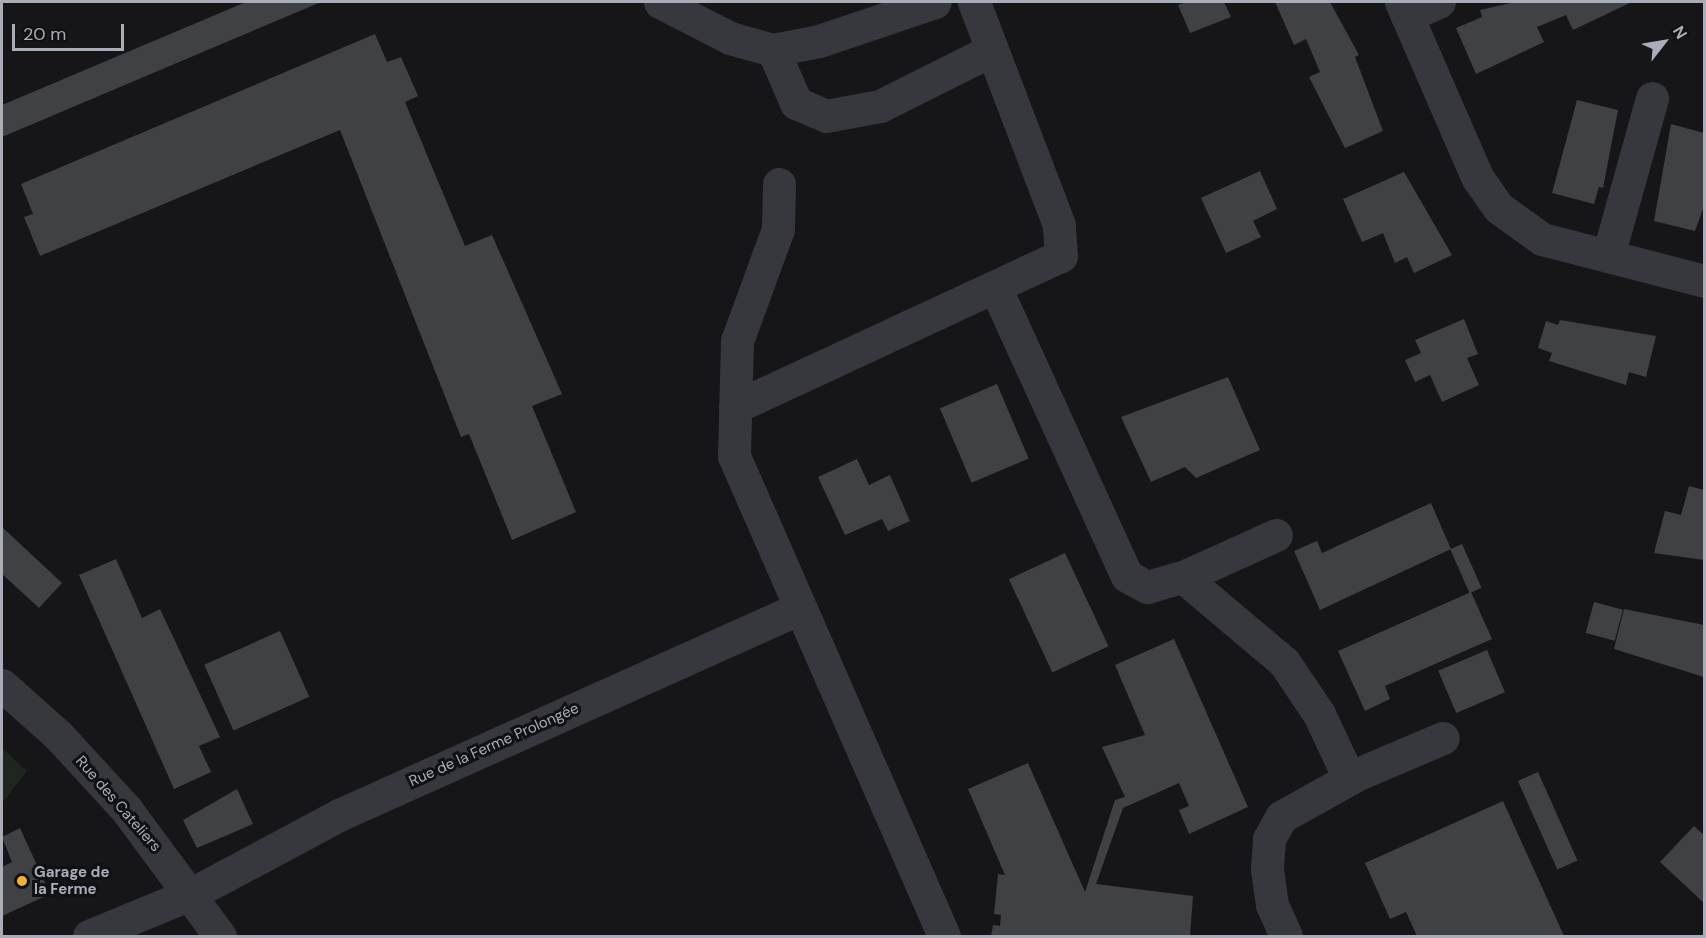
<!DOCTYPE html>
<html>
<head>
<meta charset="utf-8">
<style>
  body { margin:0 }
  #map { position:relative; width:1706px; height:938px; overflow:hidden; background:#161618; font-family:"DM Sans",sans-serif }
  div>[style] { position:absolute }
  .green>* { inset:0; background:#1e261f }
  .building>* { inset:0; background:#404145; transform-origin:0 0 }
  .minor>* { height:33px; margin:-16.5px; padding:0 16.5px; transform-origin:16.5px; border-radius:16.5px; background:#37383d }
  .dots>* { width:16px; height:16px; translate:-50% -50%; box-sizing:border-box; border:3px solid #111113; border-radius:50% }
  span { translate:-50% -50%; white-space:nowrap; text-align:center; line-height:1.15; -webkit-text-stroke:6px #111113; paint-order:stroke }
  .street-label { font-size:15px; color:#a8adb8 }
  .poi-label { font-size:15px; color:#a8adb8; font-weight:700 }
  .left { translate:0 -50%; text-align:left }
  .frame { position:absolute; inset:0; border:3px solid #a8adb8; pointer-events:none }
  .north { position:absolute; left:1634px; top:12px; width:60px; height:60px; -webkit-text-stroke:4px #111113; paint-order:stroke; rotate:59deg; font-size:16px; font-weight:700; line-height:24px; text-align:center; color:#a8adb8 }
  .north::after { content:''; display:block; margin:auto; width:21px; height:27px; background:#a8adb8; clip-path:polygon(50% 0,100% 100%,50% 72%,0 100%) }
  .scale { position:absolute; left:12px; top:24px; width:112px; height:27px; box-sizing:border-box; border:3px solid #a8adb8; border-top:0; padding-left:8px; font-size:18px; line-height:21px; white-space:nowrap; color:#a8adb8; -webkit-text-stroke:4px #111113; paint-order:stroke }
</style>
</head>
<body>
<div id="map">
  <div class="green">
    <div style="clip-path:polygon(2px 748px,27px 771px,2px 803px)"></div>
  </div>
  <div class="building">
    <div style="clip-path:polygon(246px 2px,321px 2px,2px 137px,2px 105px)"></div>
    <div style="clip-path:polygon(1186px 2px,1224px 2px,1231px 17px,1190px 33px,1178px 5px)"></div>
    <div style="clip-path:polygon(1275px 2px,1330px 2px,1359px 55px,1355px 57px,1383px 131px,1345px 148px,1309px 77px,1320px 72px,1306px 39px,1294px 45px)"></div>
    <div style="clip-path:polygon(1515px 2px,1632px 2px,1573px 30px,1566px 15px,1537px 27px,1544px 42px,1476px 74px,1456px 28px,1482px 17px,1480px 10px)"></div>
    <div style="clip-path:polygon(375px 34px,387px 62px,401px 57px,418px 96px,405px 102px,465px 246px,492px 235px,562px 394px,532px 406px,576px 512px,512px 540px,469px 434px,461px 437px,340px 130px,40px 256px,24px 217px,33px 214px,21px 184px)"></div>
    <div style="clip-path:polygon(1577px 100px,1618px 110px,1603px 188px,1599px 187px,1594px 204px,1552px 193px)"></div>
    <div style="clip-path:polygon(1671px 124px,1704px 133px,1704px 206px,1695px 231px,1654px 221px)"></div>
    <div style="clip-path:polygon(1260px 171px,1277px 209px,1253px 221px,1261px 237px,1226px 253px,1201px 198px)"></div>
    <div style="clip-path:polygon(1404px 172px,1452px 255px,1414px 273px,1407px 257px,1395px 263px,1383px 233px,1362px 242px,1343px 199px)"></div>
    <div style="clip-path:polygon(1464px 319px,1478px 354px,1467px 358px,1479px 385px,1442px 402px,1430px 375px,1415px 382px,1405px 360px,1421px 353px,1415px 340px)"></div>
    <div style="clip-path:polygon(1560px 320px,1656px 336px,1646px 377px,1629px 372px,1626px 385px,1549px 361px,1552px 353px,1538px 348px,1546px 321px,1558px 325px)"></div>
    <div style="clip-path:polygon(1228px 377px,1260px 450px,1196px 478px,1185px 467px,1151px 482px,1121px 417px)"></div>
    <div style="left:997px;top:384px;width:81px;height:62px;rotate:67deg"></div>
    <div style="clip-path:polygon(857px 459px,869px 485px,890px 475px,910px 521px,888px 531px,882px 519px,845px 535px,818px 477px)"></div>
    <div style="clip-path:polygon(1689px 486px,1704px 490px,1704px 560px,1654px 553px,1665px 511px,1681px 515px)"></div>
    <div style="clip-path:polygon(1431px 503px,1451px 549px,1320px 610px,1294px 551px,1317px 541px,1322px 553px)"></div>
    <div style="clip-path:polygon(2px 527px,62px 583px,39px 608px,2px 574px)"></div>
    <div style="left:1462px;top:544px;width:48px;height:13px;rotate:66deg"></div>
    <div style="left:1065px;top:553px;width:103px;height:62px;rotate:65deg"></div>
    <div style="clip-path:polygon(116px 559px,142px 618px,160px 609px,220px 737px,199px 746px,211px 772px,174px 789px,79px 575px)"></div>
    <div style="clip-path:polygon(1471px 592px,1492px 639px,1385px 686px,1390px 699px,1365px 711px,1338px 651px)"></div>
    <div style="left:1594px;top:602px;width:30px;height:32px;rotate:15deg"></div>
    <div style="clip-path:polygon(1624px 609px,1704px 625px,1704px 677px,1614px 649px)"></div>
    <div style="left:280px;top:631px;width:72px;height:83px;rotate:66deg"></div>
    <div style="clip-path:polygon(1174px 639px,1248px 807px,1189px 834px,1179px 810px,1189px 806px,1179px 783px,1123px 808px,1096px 884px,1193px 896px,1190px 936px,991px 936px,993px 925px,1000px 926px,1001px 915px,994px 914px,998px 874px,1005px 875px,968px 789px,1028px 763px,1085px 892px,1115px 800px,1125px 797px,1102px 747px,1145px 735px,1115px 665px)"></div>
    <div style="left:1487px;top:650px;width:46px;height:53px;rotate:67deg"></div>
    <div style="left:1538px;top:772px;width:97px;height:22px;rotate:66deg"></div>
    <div style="clip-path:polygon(237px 789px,253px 824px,197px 848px,183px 820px)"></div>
    <div style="clip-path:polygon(1503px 801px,1564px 936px,1417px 936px,1406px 912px,1390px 919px,1365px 863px)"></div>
    <div style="clip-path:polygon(1694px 826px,1704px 835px,1704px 903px,1660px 862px)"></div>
    <div style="clip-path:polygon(20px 828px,50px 894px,2px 916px,2px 867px,12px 862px,2px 837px)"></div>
  </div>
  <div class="minor">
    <div style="left:660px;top:2px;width:79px;rotate:27.2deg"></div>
    <div style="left:730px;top:38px;width:45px;rotate:15.6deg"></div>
    <div style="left:773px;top:50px;width:47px;rotate:-11.1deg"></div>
    <div style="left:819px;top:41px;width:122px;rotate:-18.6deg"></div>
    <div style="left:1401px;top:2px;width:191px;rotate:66.5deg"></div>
    <div style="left:1477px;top:177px;width:38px;rotate:55deg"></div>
    <div style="left:1499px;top:208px;width:53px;rotate:35.8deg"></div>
    <div style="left:1542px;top:239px;width:167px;rotate:14.5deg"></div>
    <div style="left:1407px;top:16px;width:35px;rotate:-24deg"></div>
    <div style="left:773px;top:50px;width:58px;rotate:66.5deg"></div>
    <div style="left:796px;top:103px;width:33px;rotate:23deg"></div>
    <div style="left:826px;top:116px;width:55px;rotate:-10.5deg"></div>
    <div style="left:880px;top:106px;width:125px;rotate:-26.6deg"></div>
    <div style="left:779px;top:184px;width:45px;rotate:91.3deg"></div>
    <div style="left:778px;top:229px;width:119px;rotate:110.1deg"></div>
    <div style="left:737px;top:341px;width:115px;rotate:91.5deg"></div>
    <div style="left:734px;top:456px;width:524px;rotate:66.37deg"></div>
    <div style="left:1608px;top:256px;width:164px;rotate:-74.4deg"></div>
    <div style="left:996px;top:289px;width:315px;rotate:65.5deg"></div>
    <div style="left:1127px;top:576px;width:23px;rotate:29deg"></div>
    <div style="left:1147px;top:587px;width:37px;rotate:-16deg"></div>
    <div style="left:1183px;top:577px;width:132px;rotate:40.1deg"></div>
    <div style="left:1284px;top:662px;width:63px;rotate:56.1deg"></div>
    <div style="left:1319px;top:714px;width:71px;rotate:64.9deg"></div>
    <div style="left:735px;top:407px;width:359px;rotate:-24.9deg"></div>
    <div style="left:1061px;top:256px;width:31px;rotate:-94deg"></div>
    <div style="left:1059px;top:225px;width:239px;rotate:-110.9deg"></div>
    <div style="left:1183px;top:577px;width:102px;rotate:-24.3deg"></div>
    <div style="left:2px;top:685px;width:75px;rotate:41.8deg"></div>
    <div style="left:58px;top:735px;width:100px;rotate:47.4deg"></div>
    <div style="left:126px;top:809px;width:158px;rotate:53.5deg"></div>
    <div style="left:89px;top:936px;width:113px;rotate:-22.5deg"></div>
    <div style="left:193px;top:893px;width:166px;rotate:-28.1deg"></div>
    <div style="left:339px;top:815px;width:505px;rotate:-24.18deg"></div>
    <div style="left:1286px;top:936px;width:34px;rotate:-114deg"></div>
    <div style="left:1272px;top:905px;width:37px;rotate:-98deg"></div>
    <div style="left:1267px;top:868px;width:29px;rotate:-86deg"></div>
    <div style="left:1269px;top:839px;width:25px;rotate:-61deg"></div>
    <div style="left:1281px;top:817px;width:88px;rotate:-29.2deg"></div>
    <div style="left:1358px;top:774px;width:92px;rotate:-23deg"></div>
  </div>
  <div class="dots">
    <div style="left:22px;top:881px;background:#f2b134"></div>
  </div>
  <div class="street-label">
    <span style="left:494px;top:745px;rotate:-24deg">Rue de la Ferme Prolongée</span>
    <span style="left:118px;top:804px;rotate:49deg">Rue des Cateliers</span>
  </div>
  <div class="poi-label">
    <span class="left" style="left:34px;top:881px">Garage de<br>la Ferme</span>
  </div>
  <div class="frame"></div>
  <div class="north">N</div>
  <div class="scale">20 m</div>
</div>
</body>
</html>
